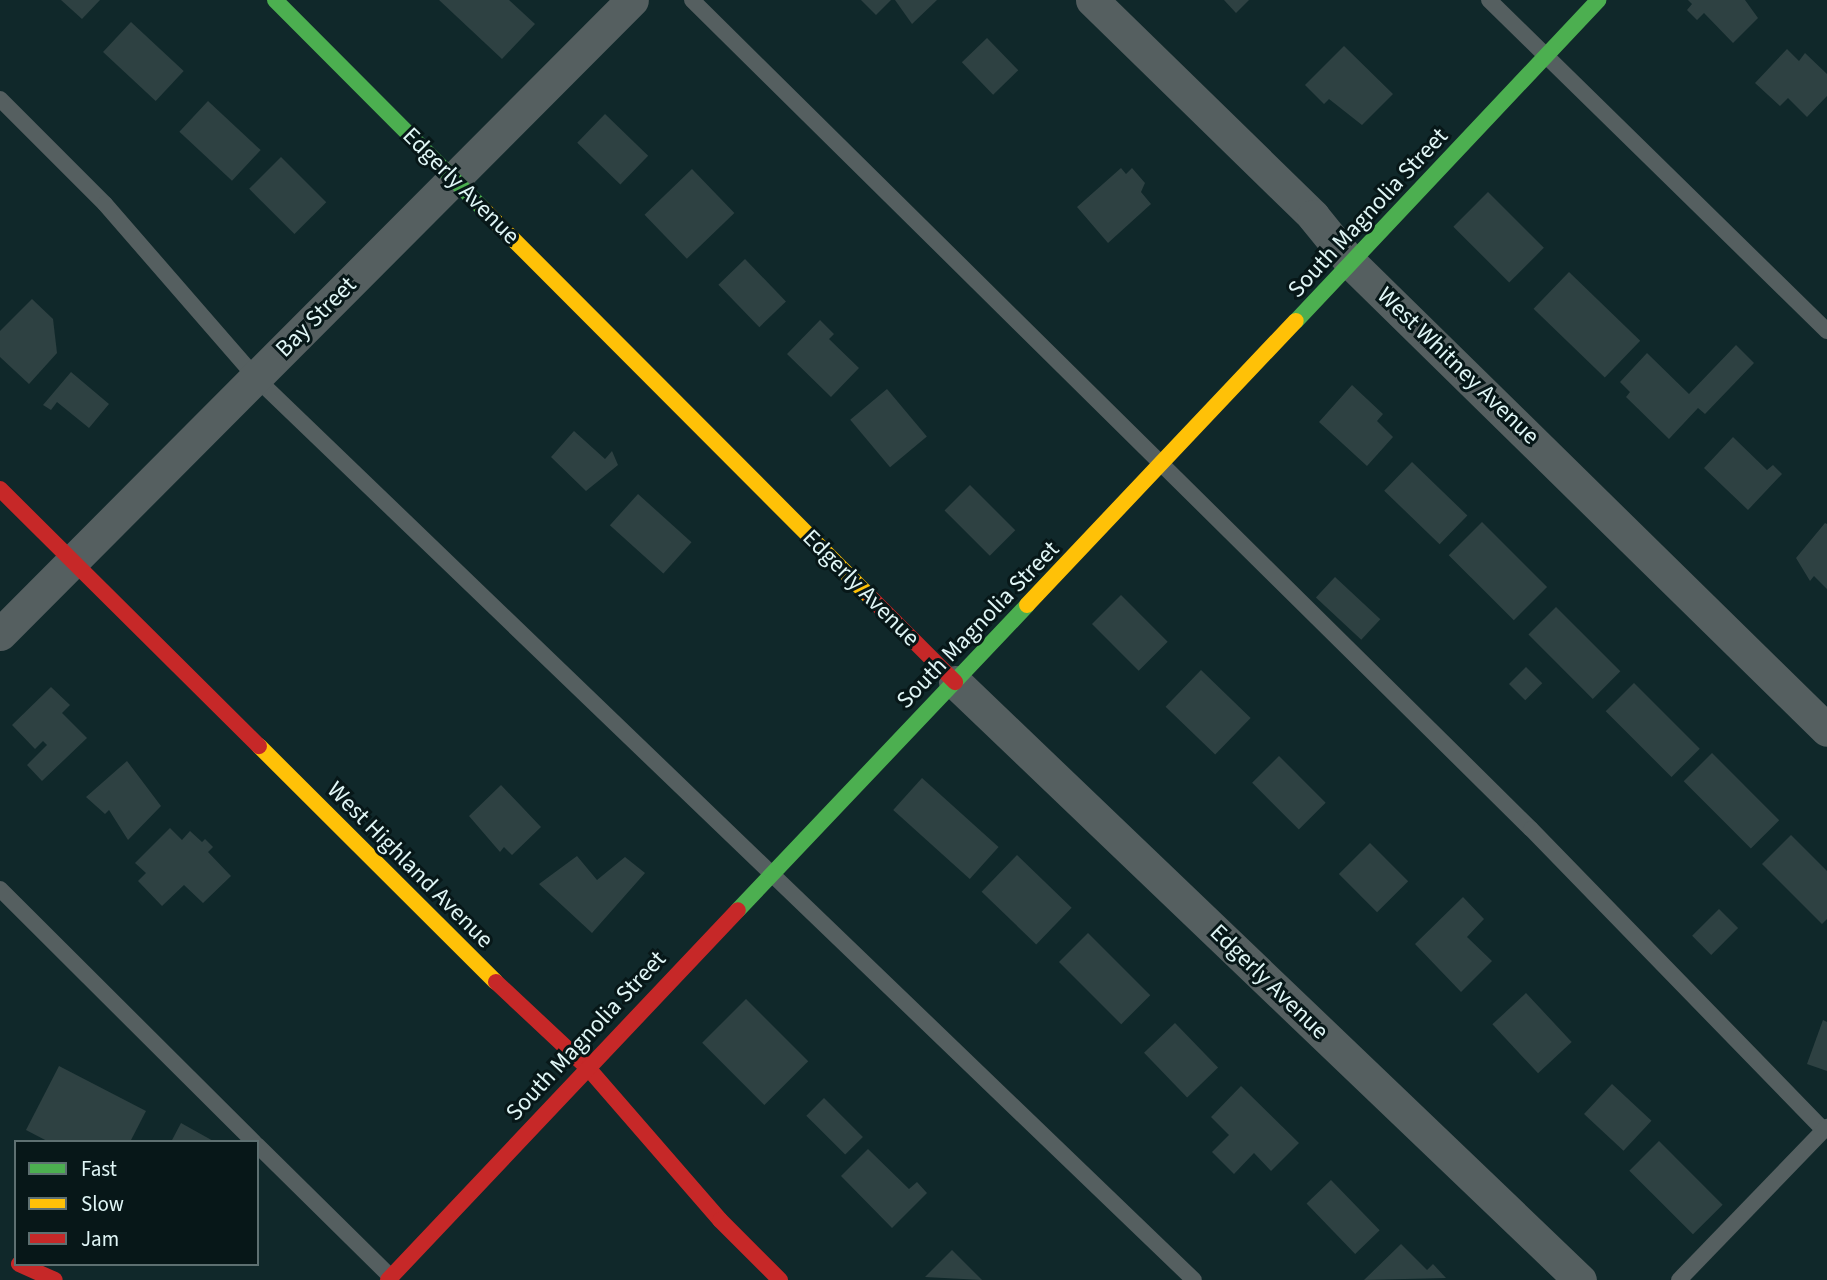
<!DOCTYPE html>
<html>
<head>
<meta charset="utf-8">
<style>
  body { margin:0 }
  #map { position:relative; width:1827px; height:1280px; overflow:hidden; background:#10282a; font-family:"Source Sans 3",sans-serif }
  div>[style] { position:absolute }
  .building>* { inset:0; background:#2e4142; transform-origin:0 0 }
  .lane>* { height:16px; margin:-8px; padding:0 8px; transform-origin:8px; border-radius:8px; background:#555f60 }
  .street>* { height:33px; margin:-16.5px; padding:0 16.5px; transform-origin:16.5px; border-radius:16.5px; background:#555f60 }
  .fast>* { height:16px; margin:-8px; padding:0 8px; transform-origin:8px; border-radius:8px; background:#4caf50 }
  .slow>* { height:16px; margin:-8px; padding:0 8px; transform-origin:8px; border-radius:8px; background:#ffc107 }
  .jam>* { height:16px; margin:-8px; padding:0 8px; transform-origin:8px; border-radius:8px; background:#c62828 }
  span { translate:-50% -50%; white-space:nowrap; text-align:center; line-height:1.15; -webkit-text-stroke:6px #071718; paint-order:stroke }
  .street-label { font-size:24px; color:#e0f6f6 }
  .legend { position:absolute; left:14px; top:1140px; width:245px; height:126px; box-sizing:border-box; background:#071718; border:2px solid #5e7071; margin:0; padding:9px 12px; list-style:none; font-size:21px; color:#e0f6f6 }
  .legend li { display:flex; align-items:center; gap:14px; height:35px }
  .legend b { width:35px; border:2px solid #5e7071 }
</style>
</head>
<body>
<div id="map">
  <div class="building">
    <div style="clip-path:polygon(61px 0,100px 0,82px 19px)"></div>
    <div style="clip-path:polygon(439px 0,509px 0,535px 24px,502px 59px)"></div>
    <div style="clip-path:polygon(861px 0,891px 0,876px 15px)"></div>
    <div style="clip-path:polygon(895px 0,937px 0,912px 24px)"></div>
    <div style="clip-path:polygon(1224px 0,1249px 0,1236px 13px)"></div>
    <div style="clip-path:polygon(1688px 0,1745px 0,1758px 18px,1733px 43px,1704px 13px,1697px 20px,1687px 10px,1692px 4px)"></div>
    <div style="left:131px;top:22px;width:72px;height:41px;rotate:43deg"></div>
    <div style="left:987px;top:38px;width:45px;height:35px;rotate:46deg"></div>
    <div style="clip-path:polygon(1344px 46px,1393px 94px,1362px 125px,1329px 99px,1324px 104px,1305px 85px)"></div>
    <div style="clip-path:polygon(1787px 49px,1799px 61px,1805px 53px,1827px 74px,1827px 96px,1807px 117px,1788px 98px,1780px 106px,1755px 83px)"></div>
    <div style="left:208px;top:101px;width:72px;height:42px;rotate:43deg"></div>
    <div style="left:605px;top:114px;width:60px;height:40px;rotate:44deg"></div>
    <div style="left:281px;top:157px;width:64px;height:45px;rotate:45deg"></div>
    <div style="clip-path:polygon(1121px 168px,1126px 174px,1132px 168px,1145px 183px,1141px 192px,1151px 204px,1108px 243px,1077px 207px)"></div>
    <div style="left:692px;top:169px;width:61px;height:66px;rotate:46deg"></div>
    <div style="left:1488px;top:192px;width:79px;height:49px;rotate:45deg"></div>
    <div style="left:745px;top:259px;width:59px;height:37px;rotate:46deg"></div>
    <div style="left:1569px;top:272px;width:99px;height:51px;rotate:44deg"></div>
    <div style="clip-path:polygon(32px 299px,53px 319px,57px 353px,29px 384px,0 357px,0 331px)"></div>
    <div style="clip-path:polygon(820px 320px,834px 334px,829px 339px,859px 368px,831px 397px,787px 354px)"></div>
    <div style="clip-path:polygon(1736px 345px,1754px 363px,1705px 414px,1698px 408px,1669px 439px,1626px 397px,1630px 392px,1620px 382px,1647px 353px,1689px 394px)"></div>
    <div style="clip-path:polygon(71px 372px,109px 404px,89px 428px,57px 402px,51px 410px,43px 405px)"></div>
    <div style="clip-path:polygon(1352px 385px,1383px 414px,1377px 421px,1393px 437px,1367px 466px,1319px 422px)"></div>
    <div style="left:887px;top:389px;width:62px;height:48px;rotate:50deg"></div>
    <div style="clip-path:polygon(574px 431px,605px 459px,612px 451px,618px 465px,586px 491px,551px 457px)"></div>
    <div style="clip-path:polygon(1733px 437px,1767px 470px,1773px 465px,1782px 474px,1748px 510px,1704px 468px)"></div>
    <div style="left:1412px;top:462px;width:77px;height:40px;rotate:44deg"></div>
    <div style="left:970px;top:485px;width:64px;height:36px;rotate:45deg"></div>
    <div style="left:638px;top:494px;width:72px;height:42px;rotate:42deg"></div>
    <div style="left:1482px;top:522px;width:92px;height:47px;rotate:45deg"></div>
    <div style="clip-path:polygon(1825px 523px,1827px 524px,1827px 589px,1814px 576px,1810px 581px,1796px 558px)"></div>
    <div style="left:1335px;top:577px;width:62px;height:28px;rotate:43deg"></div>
    <div style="left:1121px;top:595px;width:66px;height:41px;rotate:45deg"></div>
    <div style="left:1556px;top:607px;width:91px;height:39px;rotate:45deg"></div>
    <div style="left:1526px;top:667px;width:23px;height:24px;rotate:45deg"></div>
    <div style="left:1201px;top:670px;width:69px;height:51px;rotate:44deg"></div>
    <div style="left:1634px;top:683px;width:93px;height:40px;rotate:45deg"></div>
    <div style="clip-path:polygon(51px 687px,70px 705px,62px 713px,87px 738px,42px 781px,27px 765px,47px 745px,43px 741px,35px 749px,12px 725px)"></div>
    <div style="left:1712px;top:753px;width:95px;height:40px;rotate:45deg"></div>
    <div style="left:1279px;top:756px;width:66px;height:38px;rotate:45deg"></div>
    <div style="clip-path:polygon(127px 761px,161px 806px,128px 840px,109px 810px,105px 814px,86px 797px)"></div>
    <div style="left:922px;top:778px;width:103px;height:43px;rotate:42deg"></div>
    <div style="clip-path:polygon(501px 785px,541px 827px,512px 855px,504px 847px,500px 852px,469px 816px)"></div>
    <div style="clip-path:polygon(170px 828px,182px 840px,190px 831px,202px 842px,205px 839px,213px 847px,208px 852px,231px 876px,203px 903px,184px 885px,162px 906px,138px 881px,146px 873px,135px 863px)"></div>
    <div style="clip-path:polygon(1791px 835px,1827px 871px,1827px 919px,1822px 924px,1762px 864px)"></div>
    <div style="left:1370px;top:843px;width:54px;height:44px;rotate:45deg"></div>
    <div style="left:1017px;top:855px;width:76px;height:51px;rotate:44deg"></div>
    <div style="clip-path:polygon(577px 856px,597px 880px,625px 857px,645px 873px,592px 933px,539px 884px)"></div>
    <div style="clip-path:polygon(1463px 897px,1484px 919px,1467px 937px,1492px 961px,1461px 992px,1415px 944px)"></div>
    <div style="left:1719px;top:909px;width:27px;height:38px;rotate:45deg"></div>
    <div style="left:1088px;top:933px;width:88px;height:41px;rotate:45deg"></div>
    <div style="left:1526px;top:993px;width:67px;height:46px;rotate:47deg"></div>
    <div style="left:746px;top:999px;width:88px;height:62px;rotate:45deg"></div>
    <div style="clip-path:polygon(1823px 1020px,1827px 1022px,1827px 1071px,1807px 1064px)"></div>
    <div style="left:1175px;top:1023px;width:62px;height:43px;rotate:46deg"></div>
    <div style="clip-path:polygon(59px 1066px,146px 1111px,130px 1142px,49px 1142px,26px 1130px)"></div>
    <div style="left:1612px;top:1084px;width:54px;height:41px;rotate:43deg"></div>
    <div style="clip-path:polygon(1241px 1086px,1299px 1143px,1271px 1171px,1254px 1153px,1234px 1174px,1212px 1152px,1229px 1135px,1211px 1117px)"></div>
    <div style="left:824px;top:1098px;width:55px;height:25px;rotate:45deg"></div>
    <div style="clip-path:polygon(181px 1123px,215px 1142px,171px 1142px)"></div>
    <div style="left:1659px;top:1141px;width:90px;height:42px;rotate:45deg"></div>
    <div style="clip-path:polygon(868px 1149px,909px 1189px,917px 1182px,927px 1193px,892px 1228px,841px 1176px)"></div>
    <div style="left:1331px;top:1180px;width:70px;height:34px;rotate:46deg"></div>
    <div style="clip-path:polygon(1401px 1244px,1427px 1270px,1433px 1264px,1446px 1278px,1364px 1280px)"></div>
    <div style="clip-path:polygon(952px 1250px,982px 1280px,925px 1277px)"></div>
  </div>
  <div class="lane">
    <div style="left:692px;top:0;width:1179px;rotate:44.66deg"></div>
    <div style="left:1531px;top:829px;width:420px;rotate:45.8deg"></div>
    <div style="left:1489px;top:0;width:473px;rotate:44.4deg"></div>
    <div style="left:0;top:99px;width:148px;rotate:45deg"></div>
    <div style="left:105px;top:204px;width:230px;rotate:49deg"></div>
    <div style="left:256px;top:378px;width:1301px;rotate:43.88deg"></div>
    <div style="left:0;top:889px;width:359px;rotate:44.9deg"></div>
    <div style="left:257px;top:1145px;width:188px;rotate:44.6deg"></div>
    <div style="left:1679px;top:1280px;width:213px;rotate:-46deg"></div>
  </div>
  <div class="street">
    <div style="left:1092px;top:0;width:309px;rotate:44.3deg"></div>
    <div style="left:1313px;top:216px;width:62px;rotate:50.9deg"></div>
    <div style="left:1352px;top:264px;width:665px;rotate:44.45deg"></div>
    <div style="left:0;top:634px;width:895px;rotate:-45.09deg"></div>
    <div style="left:955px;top:682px;width:865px;rotate:43.74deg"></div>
  </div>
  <div class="fast">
    <div style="left:275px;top:0;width:295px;rotate:45.1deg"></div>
    <div style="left:1296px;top:321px;width:441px;rotate:-46.7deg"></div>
    <div style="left:738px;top:910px;width:420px;rotate:-46.5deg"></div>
  </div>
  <div class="slow">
    <div style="left:483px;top:209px;width:549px;rotate:45.07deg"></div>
    <div style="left:1027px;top:605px;width:391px;rotate:-46.6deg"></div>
    <div style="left:259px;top:746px;width:334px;rotate:44.9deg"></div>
  </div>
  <div class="jam">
    <div style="left:0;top:489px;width:365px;rotate:44.8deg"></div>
    <div style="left:871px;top:598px;width:119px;rotate:45deg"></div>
    <div style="left:496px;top:982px;width:126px;rotate:43.1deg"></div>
    <div style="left:588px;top:1068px;width:201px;rotate:49deg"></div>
    <div style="left:720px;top:1220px;width:85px;rotate:45deg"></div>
    <div style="left:19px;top:1264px;width:39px;rotate:24deg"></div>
    <div style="left:388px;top:1280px;width:509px;rotate:-46.59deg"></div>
  </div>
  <div class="street-label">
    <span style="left:461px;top:186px;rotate:45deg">Edgerly Avenue</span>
    <span style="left:1368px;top:213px;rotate:-47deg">South Magnolia Street</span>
    <span style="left:316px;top:317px;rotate:-45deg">Bay Street</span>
    <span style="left:1458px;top:366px;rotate:44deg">West Whitney Avenue</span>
    <span style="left:861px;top:588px;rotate:45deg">Edgerly Avenue</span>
    <span style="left:978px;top:625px;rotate:-46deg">South Magnolia Street</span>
    <span style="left:410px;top:865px;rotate:45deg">West Highland Avenue</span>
    <span style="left:1269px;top:982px;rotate:44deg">Edgerly Avenue</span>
    <span style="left:586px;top:1036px;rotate:-47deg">South Magnolia Street</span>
  </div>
  <ul class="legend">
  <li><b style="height:9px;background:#4caf50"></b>Fast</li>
  <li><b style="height:9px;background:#ffc107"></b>Slow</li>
  <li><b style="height:9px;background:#c62828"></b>Jam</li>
  </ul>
</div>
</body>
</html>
